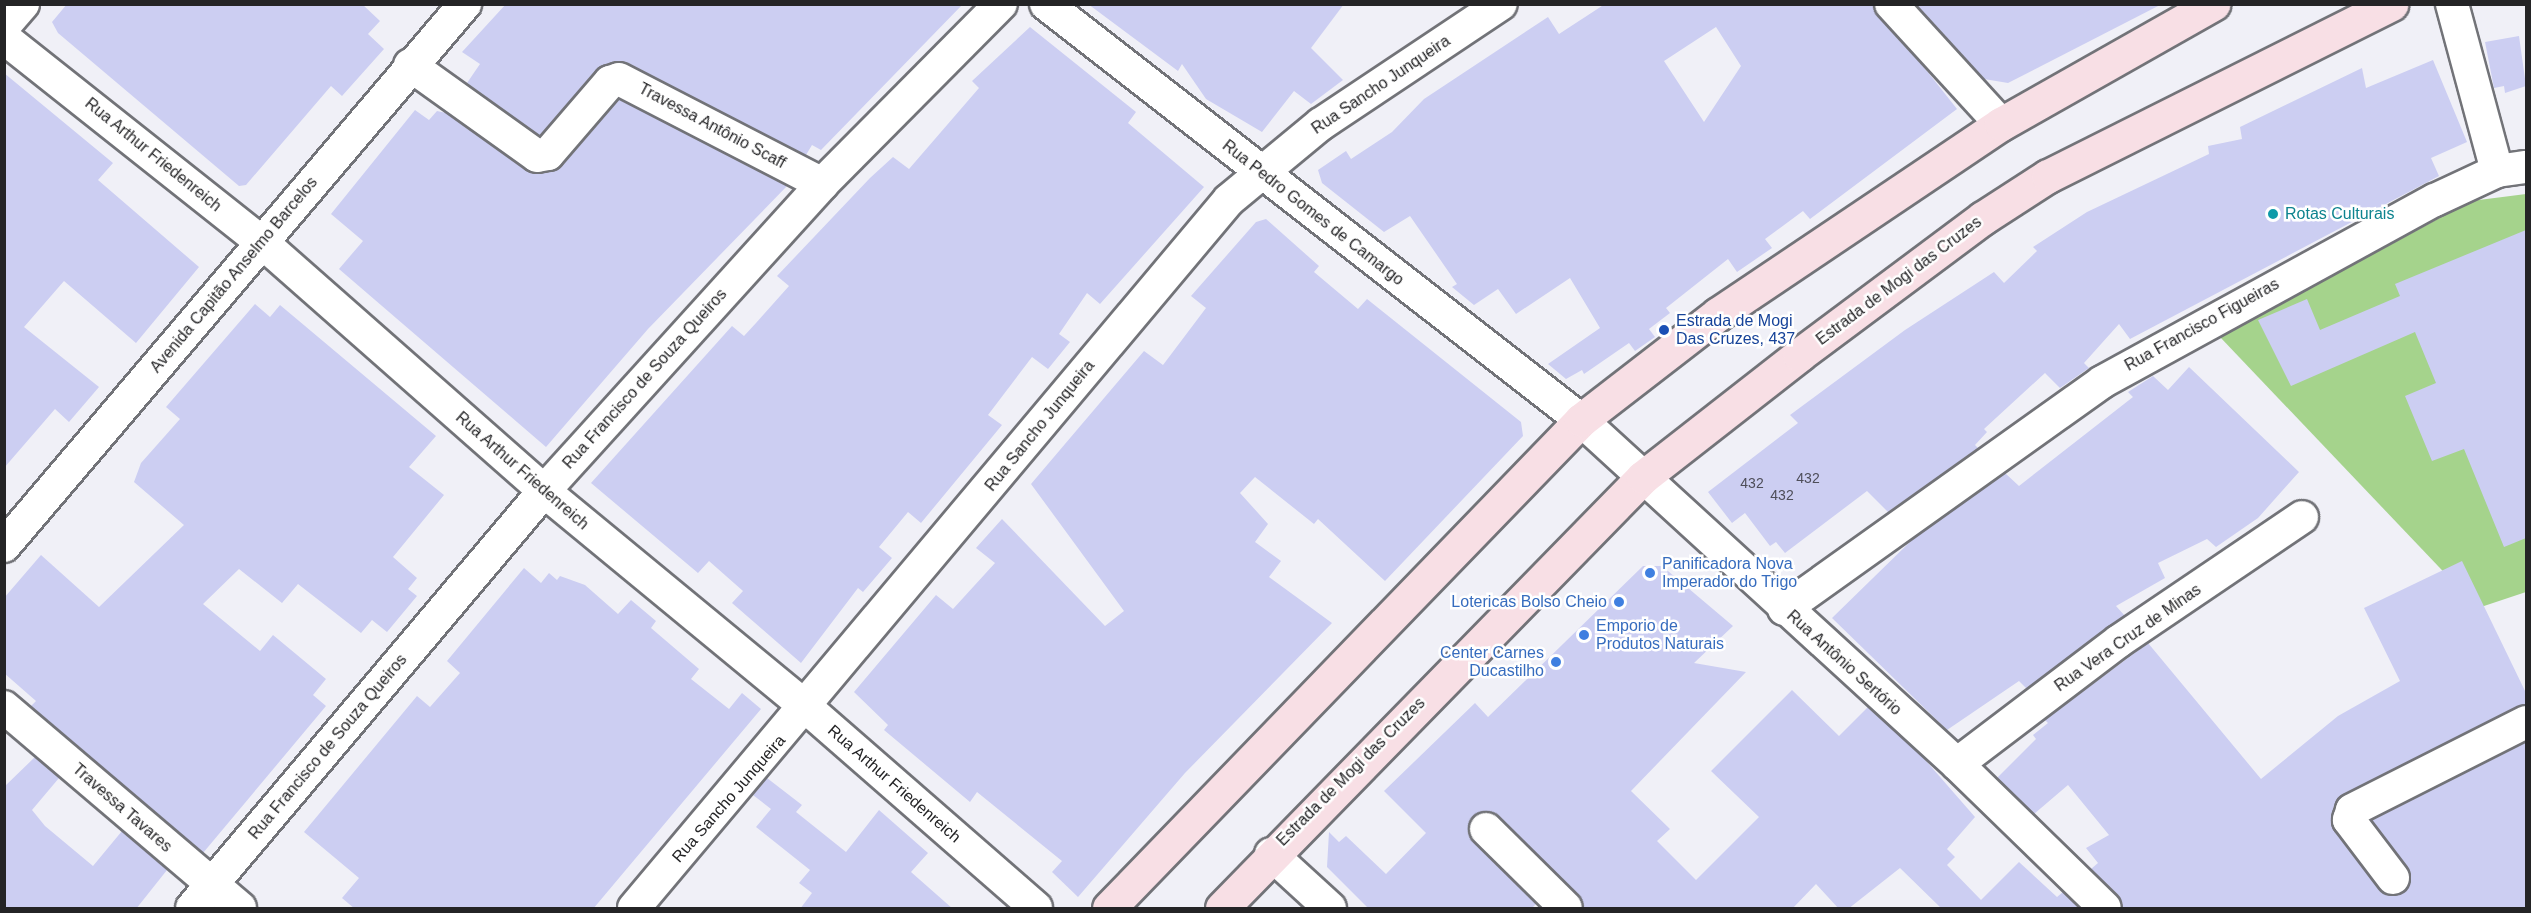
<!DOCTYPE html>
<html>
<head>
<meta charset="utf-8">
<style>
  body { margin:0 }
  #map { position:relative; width:2531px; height:913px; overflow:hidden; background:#f0f0f7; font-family:Arial,sans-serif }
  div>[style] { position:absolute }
  .green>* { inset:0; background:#a5d38c }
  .building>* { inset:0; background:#cccef2 }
  .roads { filter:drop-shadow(2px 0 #727378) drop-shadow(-2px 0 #727378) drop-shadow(0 2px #727378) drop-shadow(0 -2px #727378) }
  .street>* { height:32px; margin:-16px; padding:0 16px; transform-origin:16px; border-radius:16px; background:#fff }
  .secondary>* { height:33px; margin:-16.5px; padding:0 16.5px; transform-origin:16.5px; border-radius:16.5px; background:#f8dfe5 }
  .dots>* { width:16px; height:16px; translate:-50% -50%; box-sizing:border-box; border:3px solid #fff; border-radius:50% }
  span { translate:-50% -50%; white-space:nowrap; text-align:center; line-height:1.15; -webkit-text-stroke:5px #fff; paint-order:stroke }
  .number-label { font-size:14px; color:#4e4e59 }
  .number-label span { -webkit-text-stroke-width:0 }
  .street-label { font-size:16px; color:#242426 }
  .culture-label { font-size:16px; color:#0d838f }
  .left { translate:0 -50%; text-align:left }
  .transit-label { font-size:16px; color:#164399 }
  .shop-label { font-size:16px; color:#366cbe }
  .right { translate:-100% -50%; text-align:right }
  .frame { position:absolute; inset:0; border:6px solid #242426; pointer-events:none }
</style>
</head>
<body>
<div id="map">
  <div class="green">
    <div style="clip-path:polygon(2526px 194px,2526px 592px,2478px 608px,2220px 337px,2471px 201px)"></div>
  </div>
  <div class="building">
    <div style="clip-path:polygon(67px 4px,362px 4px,380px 21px,368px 34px,384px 49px,342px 96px,331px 86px,246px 185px,239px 186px,58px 33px,52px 22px)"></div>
    <div style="clip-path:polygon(506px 4px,963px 4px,821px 150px,812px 145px,806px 155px,620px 61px,596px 70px,540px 136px,467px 83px,480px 64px,462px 52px)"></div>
    <div style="clip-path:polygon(1088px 4px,1344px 4px,1311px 48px,1343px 80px,1311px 104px,1294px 91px,1262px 132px,1206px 99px,1182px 64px,1178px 71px)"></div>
    <div style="clip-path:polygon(evenodd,1605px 4px,1874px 4px,1957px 109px,1810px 219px,1803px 211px,1765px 239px,1772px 248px,1737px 272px,1728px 259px,1666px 308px,1670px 313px,1649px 329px,1655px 337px,1635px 351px,1629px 343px,1584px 374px,1582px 370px,1566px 379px,1548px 364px,1600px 328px,1570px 278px,1516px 314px,1498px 289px,1474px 305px,1452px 287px,1457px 284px,1410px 216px,1384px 232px,1322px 183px,1318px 170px,1346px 151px,1351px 159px,1392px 132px,1424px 99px,1548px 17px,1559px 34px,1605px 4px,1716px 27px,1741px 66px,1704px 122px,1664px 61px,1716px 27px)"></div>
    <div style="clip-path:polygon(1916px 4px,2162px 4px,2008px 83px,1984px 79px)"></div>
    <div style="clip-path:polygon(1030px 27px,1136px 112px,1128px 123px,1204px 187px,1100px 304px,1087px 293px,1059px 334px,1070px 342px,1048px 369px,1032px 357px,988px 415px,1002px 425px,921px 523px,908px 512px,879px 547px,892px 558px,863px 592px,858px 588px,801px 663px,732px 603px,743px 591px,709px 561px,698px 573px,591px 483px,732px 326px,744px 336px,756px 323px,789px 286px,777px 276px,870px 178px,893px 157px,909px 169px,979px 88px,972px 81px)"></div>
    <div style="clip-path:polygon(2519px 36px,2526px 86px,2505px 93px,2504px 86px,2494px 88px,2485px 42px)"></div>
    <div style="clip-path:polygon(2433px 60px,2467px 142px,2431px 158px,2439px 176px,2130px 339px,2119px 324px,2084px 363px,2089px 368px,2060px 388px,2045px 373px,1984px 429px,1987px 432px,1975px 445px,1978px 448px,1888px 512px,1867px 491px,1785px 553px,1776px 542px,1770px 546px,1745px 513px,1732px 523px,1708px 492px,1798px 423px,1790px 415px,1905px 330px,1994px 272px,2004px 283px,2037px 251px,2033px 247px,2087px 212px,2209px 154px,2208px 146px,2242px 139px,2240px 127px,2362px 68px,2366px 88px)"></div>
    <div style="clip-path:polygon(4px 73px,113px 163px,98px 180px,199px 267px,136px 343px,64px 281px,24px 327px,99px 387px,69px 422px,55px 409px,4px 468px)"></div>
    <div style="clip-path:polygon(619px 99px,787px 186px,648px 329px,546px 447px,339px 269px,363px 241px,331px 214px,415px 110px,429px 120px,437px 111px,446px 113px,527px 171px,540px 174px,562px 166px)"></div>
    <div style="clip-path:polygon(1266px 219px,1319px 266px,1314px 272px,1358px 309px,1367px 299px,1521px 422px,1523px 436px,1385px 581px,1318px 519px,1314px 524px,1255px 477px,1240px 493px,1268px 524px,1255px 542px,1281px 561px,1269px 577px,1332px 623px,1185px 773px,1078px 897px,1052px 872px,1062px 861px,977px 792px,970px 802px,884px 730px,888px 725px,854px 692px,936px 595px,953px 609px,995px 563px,976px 548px,1002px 519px,1105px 626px,1124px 611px,1031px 484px,1144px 351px,1163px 365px,1206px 308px,1191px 296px,1256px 222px)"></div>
    <div style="clip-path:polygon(2526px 230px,2526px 538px,2504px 547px,2464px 449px,2432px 461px,2405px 396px,2436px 383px,2415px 332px,2291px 386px,2258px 320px,2307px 299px,2320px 330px,2400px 296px,2395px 284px)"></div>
    <div style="clip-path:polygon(255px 304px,270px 317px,280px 305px,436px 436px,409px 467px,444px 495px,393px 557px,417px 578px,408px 589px,417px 596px,387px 632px,372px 620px,361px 633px,298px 584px,282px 603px,239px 569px,203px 604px,260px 651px,273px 635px,326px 679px,313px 695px,326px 706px,203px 853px,31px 706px,36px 701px,4px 673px,4px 598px,41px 555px,99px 607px,184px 525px,134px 482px,141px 463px,180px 419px,166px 407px)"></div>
    <div style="clip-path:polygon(2189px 367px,2299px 472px,2258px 518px,2216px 547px,2207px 539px,2158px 563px,2165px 578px,2116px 606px,2125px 616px,2027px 689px,2019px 681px,1947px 730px,1832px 618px,1914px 538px,2005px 473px,2019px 486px,2133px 397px,2128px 392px,2153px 376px,2168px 390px)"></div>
    <div style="clip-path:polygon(2462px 561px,2526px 693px,2526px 704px,2344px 794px,2335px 804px,2331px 824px,2379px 889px,2387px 895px,2403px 893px,2410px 884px,2408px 868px,2372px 820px,2526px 742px,2526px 909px,2122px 909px,2118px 895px,2091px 869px,2098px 863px,2086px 848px,2109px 835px,2068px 785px,2034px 814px,1997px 778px,2036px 739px,2033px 735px,2048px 723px,2045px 720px,2148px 643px,2261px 779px,2338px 716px,2400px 681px,2364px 608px)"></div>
    <div style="clip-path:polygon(1643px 566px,1662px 566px,1733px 626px,1694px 663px,1746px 672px,1631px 791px,1670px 829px,1657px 841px,1696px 880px,1759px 817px,1711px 771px,1792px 690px,1839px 736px,1868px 707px,1920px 754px,1975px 817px,1947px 849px,1955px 857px,1947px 865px,1981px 900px,2019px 862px,2057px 897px,2063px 892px,2080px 909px,1942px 909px,1900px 868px,1848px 909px,1839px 909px,1816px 884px,1792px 909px,1583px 909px,1579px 895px,1490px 812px,1473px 817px,1469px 834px,1536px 904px,1531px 909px,1369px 909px,1327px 867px,1329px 832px,1339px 842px,1346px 836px,1386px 874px,1426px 833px,1384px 791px,1475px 703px,1488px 717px)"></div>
    <div style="clip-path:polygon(524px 568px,541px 583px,549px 573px,557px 580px,560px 576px,585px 585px,618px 614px,631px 600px,656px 621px,651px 628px,699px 669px,691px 679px,729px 709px,742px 693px,761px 709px,593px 909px,355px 909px,342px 898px,359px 878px,304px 832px,417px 696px,430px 707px,460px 673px,447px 661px)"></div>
    <div style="clip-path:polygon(35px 757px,59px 778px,32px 810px,45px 826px,93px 866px,122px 831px,167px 870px,136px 909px,4px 909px,4px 787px)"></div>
    <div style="clip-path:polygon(767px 778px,802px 805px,796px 812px,846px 852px,879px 810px,928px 853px,911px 872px,953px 909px,800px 909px,812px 893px,799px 883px,810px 870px,756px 827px,771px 809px,753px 795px)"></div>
  </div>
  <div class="roads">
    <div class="street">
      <div style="left:1046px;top:4px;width:678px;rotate:37.87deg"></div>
      <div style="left:1581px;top:420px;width:510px;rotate:42.46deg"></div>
      <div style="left:1957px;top:764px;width:206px;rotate:44.2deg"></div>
      <div style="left:1891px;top:4px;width:163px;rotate:47.5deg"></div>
      <div style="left:2452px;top:4px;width:173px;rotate:74.9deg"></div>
      <div style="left:4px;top:26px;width:29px;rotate:-49deg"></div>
      <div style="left:4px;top:38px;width:330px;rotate:38.4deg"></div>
      <div style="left:263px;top:243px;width:375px;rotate:41.4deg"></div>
      <div style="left:544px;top:491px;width:341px;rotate:39.5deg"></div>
      <div style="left:807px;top:708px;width:304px;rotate:41.1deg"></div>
      <div style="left:410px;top:65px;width:156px;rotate:35.6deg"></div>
      <div style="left:537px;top:156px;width:11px;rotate:-10deg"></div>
      <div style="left:548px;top:154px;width:95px;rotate:-49.3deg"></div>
      <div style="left:610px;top:82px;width:9px;rotate:-18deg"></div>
      <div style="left:619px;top:79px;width:229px;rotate:27.3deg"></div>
      <div style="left:4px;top:546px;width:712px;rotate:-49.62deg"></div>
      <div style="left:1784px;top:609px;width:391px;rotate:-35.5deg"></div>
      <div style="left:2102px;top:382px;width:379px;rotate:-28.7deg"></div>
      <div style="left:2435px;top:200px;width:68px;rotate:-25.1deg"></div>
      <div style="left:2497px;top:171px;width:29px;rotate:-8deg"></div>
      <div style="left:4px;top:707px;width:310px;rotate:40.4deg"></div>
      <div style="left:1957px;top:764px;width:203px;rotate:-37.2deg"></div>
      <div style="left:2119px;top:641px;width:221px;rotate:-34.1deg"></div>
      <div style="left:1486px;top:829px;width:112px;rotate:44.6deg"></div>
      <div style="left:1271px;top:854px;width:80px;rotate:42.5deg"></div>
      <div style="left:2393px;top:878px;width:73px;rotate:-127.2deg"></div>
      <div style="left:2349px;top:820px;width:10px;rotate:-73deg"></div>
      <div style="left:2352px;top:810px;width:195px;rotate:-26.8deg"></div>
      <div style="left:192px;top:908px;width:546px;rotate:-49.83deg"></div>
      <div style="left:544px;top:491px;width:414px;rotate:-47.8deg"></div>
      <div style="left:822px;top:184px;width:254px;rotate:-45.2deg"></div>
      <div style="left:634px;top:908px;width:925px;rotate:-49.96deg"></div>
      <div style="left:1229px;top:200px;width:119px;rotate:-39.6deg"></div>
      <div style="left:1321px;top:124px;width:216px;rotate:-33.7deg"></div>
    </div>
    <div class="secondary">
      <div style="left:1109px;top:908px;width:679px;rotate:-45.95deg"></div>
      <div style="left:1581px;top:420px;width:173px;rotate:-37.7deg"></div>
      <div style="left:1718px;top:314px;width:341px;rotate:-33.9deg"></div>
      <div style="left:2001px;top:124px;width:244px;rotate:-29.5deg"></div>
      <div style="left:1222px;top:908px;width:602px;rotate:-45.67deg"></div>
      <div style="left:1643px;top:477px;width:198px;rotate:-38deg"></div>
      <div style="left:1799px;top:355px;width:229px;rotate:-36.7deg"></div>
      <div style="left:1983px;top:218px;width:77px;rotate:-32.9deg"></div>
      <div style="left:2048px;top:176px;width:384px;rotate:-26.6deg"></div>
    </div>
  </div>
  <div class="dots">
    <div style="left:2273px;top:214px;background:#0f9aa8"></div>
    <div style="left:1664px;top:330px;background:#1a4fb4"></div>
    <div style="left:1650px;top:573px;background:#3f7fe0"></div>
    <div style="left:1619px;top:602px;background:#3f7fe0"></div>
    <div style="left:1584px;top:635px;background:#3f7fe0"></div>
    <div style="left:1556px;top:662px;background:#3f7fe0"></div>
  </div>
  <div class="number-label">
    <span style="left:1808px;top:478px">432</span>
    <span style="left:1752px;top:483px">432</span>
    <span style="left:1782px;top:495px">432</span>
  </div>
  <div class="street-label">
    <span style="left:1381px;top:85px;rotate:-34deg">Rua Sancho Junqueira</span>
    <span style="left:712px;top:126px;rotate:28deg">Travessa Antônio Scaff</span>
    <span style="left:153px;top:155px;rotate:39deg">Rua Arthur Friedenreich</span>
    <span style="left:1313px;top:213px;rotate:38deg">Rua Pedro Gomes de Camargo</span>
    <span style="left:234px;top:275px;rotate:-50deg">Avenida Capitão Anselmo Barcelos</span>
    <span style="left:1899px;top:281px;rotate:-37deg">Estrada de Mogi das Cruzes</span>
    <span style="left:2202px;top:325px;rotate:-29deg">Rua Francisco Figueiras</span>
    <span style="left:645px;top:379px;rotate:-48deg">Rua Francisco de Souza Queiros</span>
    <span style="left:1040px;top:426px;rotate:-51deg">Rua Sancho Junqueira</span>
    <span style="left:522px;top:471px;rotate:41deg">Rua Arthur Friedenreich</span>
    <span style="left:2128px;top:638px;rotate:-35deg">Rua Vera Cruz de Minas</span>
    <span style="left:1844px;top:663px;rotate:42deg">Rua Antônio Sertório</span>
    <span style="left:328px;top:747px;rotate:-50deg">Rua Francisco de Souza Queiros</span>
    <span style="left:1351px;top:772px;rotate:-45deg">Estrada de Mogi das Cruzes</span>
    <span style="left:894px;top:784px;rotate:41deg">Rua Arthur Friedenreich</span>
    <span style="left:729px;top:799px;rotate:-49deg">Rua Sancho Junqueira</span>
    <span style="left:122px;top:808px;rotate:41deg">Travessa Tavares</span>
  </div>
  <div class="culture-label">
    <span class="left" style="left:2285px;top:214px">Rotas Culturais</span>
  </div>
  <div class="transit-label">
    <span class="left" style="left:1676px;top:330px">Estrada de Mogi<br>Das Cruzes, 437</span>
  </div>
  <div class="shop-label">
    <span class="left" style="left:1662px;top:573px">Panificadora Nova<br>Imperador do Trigo</span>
    <span class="right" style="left:1607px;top:602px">Lotericas Bolso Cheio</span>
    <span class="left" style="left:1596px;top:635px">Emporio de<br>Produtos Naturais</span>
    <span class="right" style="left:1544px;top:662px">Center Carnes<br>Ducastilho</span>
  </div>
  <div class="frame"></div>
</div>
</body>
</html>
